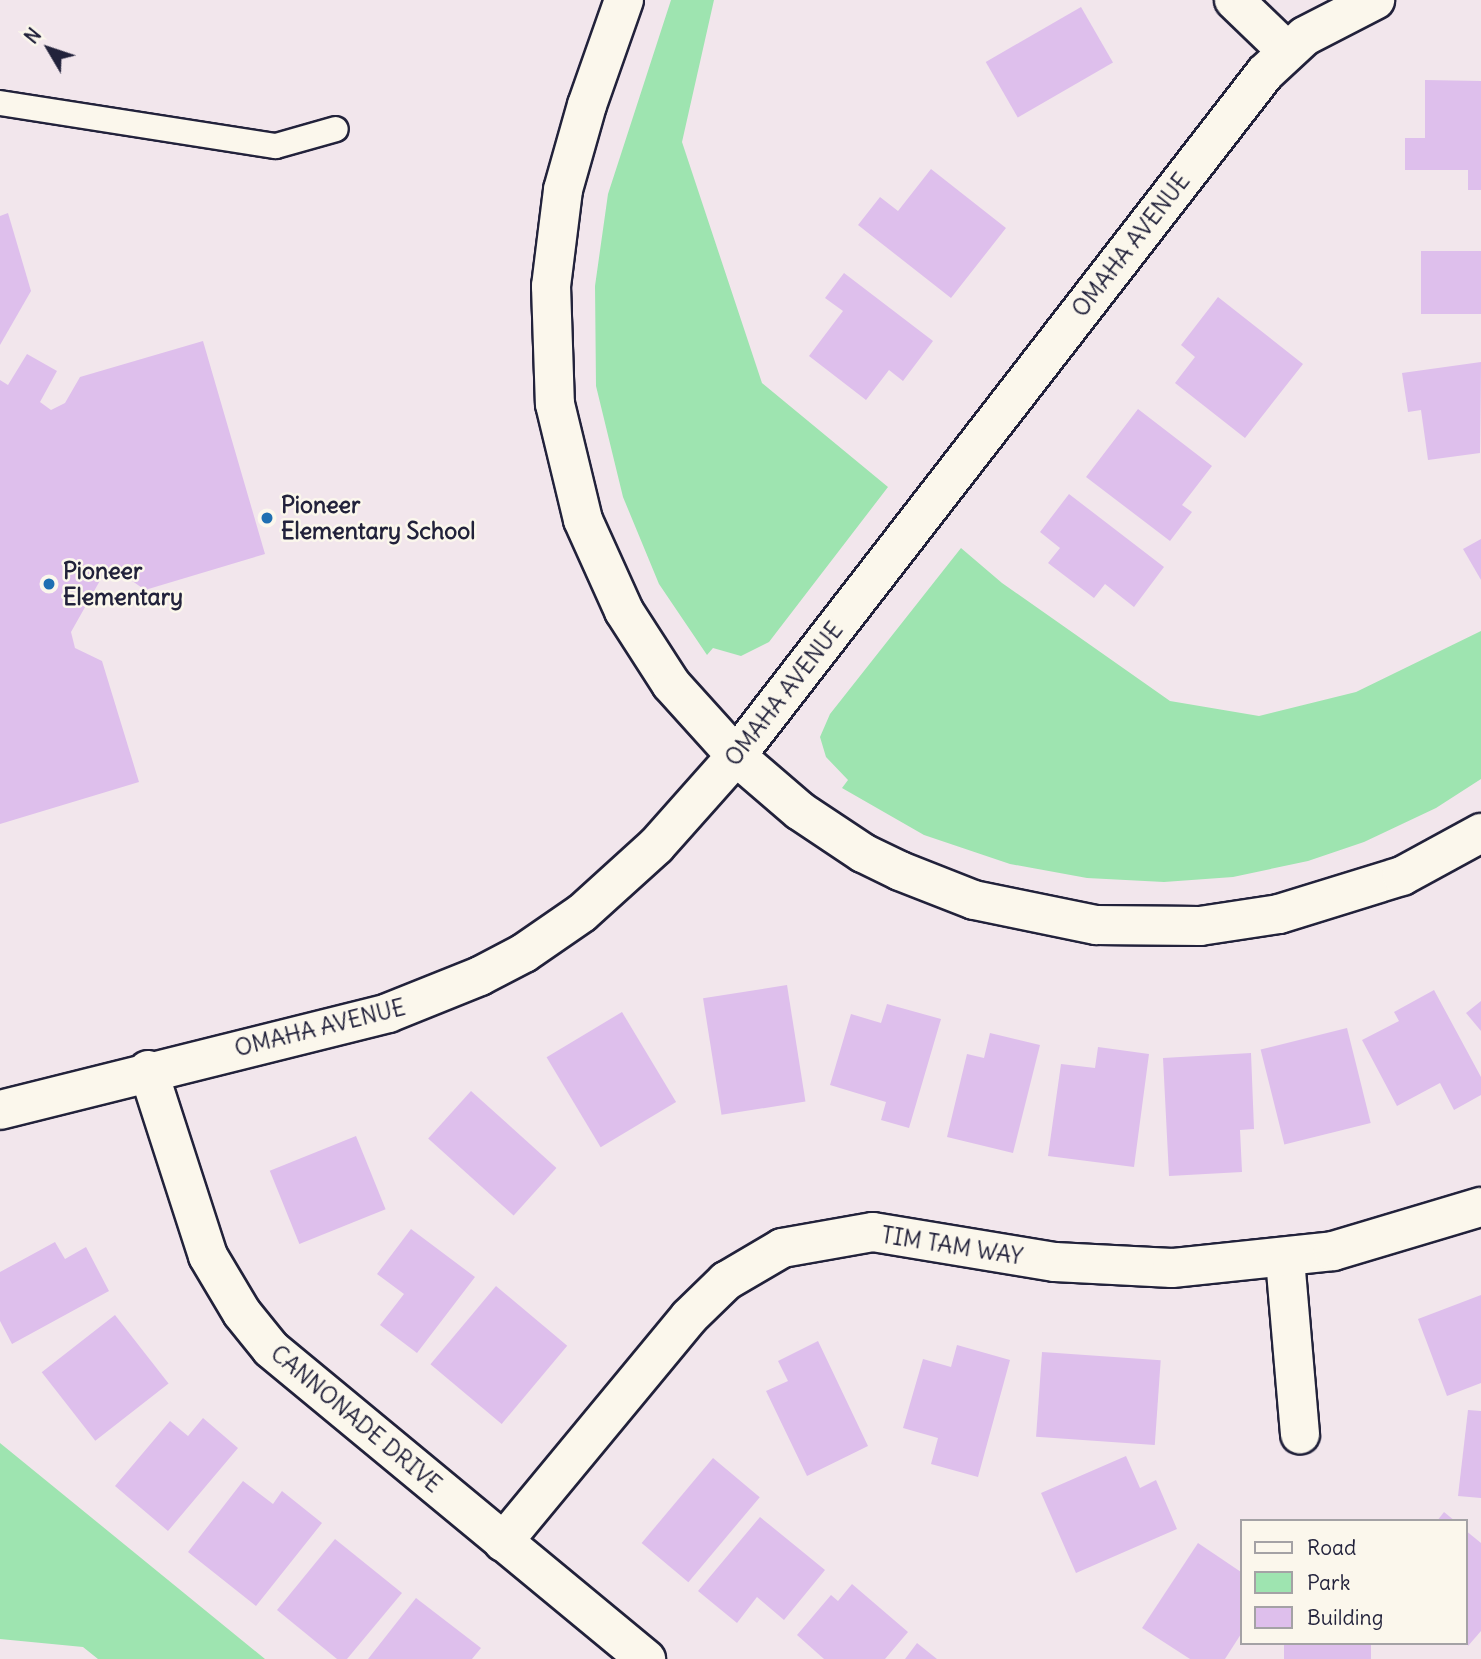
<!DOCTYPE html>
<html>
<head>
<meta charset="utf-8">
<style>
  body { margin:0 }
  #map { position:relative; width:1481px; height:1659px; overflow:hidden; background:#f2e6ec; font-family:Delius,sans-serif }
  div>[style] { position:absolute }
  .green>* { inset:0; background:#9ee4b0 }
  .building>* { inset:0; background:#debfec; transform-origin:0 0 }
  .roads { filter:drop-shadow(2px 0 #22223b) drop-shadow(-2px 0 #22223b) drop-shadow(0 2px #22223b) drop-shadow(0 -2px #22223b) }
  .lane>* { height:24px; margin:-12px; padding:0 12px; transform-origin:12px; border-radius:12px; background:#fbf7ec }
  .street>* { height:38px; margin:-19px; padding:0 19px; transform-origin:19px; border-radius:19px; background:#fbf7ec }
  .secondary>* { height:38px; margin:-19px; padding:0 19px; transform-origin:19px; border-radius:19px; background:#fbf7ec }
  .dots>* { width:19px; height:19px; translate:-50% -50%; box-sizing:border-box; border:4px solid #fbf7ec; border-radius:50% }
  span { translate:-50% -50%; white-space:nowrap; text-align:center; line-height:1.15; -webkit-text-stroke:5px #fbf7ec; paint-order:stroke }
  .street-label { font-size:23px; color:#22223b }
  .poi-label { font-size:23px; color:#22223b; font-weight:700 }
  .left { translate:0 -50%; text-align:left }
  .legend { position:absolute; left:1240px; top:1519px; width:228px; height:126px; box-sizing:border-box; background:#fbf7ec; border:2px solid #a4a2a5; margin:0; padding:9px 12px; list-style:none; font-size:21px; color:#22223b }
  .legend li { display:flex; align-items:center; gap:14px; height:35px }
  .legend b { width:35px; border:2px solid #a4a2a5 }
  .north { position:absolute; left:14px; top:14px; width:70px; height:70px; -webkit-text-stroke:5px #fbf7ec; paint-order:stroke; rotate:309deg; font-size:19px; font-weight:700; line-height:28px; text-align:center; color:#22223b }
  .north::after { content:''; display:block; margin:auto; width:24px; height:32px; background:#22223b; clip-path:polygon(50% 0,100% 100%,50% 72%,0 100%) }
</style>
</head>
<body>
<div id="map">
  <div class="green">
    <div style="clip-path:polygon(671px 0,714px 0,682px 142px,762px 383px,888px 487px,769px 642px,741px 656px,713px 648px,707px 655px,659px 584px,623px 497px,596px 386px,595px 286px,608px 194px)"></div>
    <div style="clip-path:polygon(961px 548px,1002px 583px,1170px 701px,1259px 716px,1356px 692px,1481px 631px,1481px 779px,1436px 808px,1364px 842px,1308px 861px,1233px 877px,1164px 882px,1087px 878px,1010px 864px,924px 835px,842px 788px,848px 780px,826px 757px,820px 737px,830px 714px)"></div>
    <div style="clip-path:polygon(0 1443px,265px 1659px,98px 1659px,83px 1647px,0 1639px)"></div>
  </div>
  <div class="building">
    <div style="left:1081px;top:7px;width:64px;height:110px;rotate:60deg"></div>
    <div style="clip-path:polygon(1425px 80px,1481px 81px,1481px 190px,1468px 190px,1468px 170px,1405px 170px,1405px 138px,1425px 138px)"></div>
    <div style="clip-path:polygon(931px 169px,1006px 228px,951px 298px,858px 225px,880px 197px,898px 211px)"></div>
    <div style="clip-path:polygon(8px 213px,31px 291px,0 345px,0 216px)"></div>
    <div style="left:1421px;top:251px;width:60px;height:63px"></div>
    <div style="clip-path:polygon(844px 273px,933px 341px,903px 381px,889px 370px,866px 400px,809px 356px,843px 311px,825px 298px)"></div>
    <div style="clip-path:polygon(1218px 297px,1303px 364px,1245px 438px,1175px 383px,1195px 357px,1181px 345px)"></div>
    <div style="clip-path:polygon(203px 341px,265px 554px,145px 590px,118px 571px,102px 577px,71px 632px,75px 648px,102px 661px,139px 782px,0 824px,0 380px,8px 385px,27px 354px,57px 371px,40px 402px,51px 410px,65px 403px,80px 377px)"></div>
    <div style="clip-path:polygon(1481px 362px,1480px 453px,1428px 460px,1421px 410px,1408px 412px,1402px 373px)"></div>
    <div style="clip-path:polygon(1138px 409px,1212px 466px,1182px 505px,1192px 512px,1170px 541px,1086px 477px)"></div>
    <div style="clip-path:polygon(1069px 494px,1164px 567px,1134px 607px,1105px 584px,1094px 598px,1048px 563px,1060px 548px,1040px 532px)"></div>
    <div style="clip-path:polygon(1481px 539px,1481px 580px,1463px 549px)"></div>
    <div style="left:787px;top:985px;width:118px;height:85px;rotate:81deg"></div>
    <div style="clip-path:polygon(1434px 990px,1481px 1077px,1481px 1095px,1454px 1110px,1440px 1083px,1397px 1106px,1362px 1040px,1399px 1021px,1394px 1012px)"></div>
    <div style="clip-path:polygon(1481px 1001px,1481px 1031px,1466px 1013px)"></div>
    <div style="clip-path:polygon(887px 1004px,941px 1019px,909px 1128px,881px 1120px,886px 1102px,830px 1085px,851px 1014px,881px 1023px)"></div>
    <div style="left:622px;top:1012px;width:105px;height:88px;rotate:59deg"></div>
    <div style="left:1347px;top:1028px;width:98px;height:89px;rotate:76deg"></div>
    <div style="clip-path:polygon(990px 1033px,1040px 1045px,1013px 1153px,947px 1137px,967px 1054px,984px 1058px)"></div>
    <div style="clip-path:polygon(1098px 1047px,1149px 1054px,1134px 1167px,1048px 1156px,1061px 1064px,1095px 1068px)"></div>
    <div style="clip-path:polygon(1251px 1053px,1254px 1129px,1240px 1130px,1242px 1172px,1169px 1176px,1163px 1058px)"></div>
    <div style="left:471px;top:1091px;width:115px;height:64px;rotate:42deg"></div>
    <div style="left:356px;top:1136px;width:79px;height:93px;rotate:68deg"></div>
    <div style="clip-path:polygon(411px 1229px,475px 1277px,417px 1353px,380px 1325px,404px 1294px,377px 1274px)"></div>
    <div style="clip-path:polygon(55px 1242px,65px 1259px,86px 1247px,109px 1291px,12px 1344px,0 1321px,0 1272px)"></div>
    <div style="left:496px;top:1286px;width:93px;height:102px;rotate:40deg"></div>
    <div style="clip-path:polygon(1481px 1295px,1481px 1383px,1447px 1396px,1418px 1319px)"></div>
    <div style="left:115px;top:1315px;width:87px;height:93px;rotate:52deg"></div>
    <div style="clip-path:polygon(818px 1341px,868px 1446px,807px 1476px,766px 1391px,788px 1381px,778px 1361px)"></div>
    <div style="clip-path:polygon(957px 1345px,1010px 1360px,978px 1477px,931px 1464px,938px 1438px,903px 1428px,923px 1359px,951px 1367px)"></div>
    <div style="left:1042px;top:1352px;width:119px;height:85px;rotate:4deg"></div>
    <div style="clip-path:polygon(1468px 1410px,1481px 1411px,1481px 1498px,1458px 1496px)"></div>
    <div style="clip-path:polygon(203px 1418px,238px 1448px,168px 1531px,115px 1486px,170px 1421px,188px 1436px)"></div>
    <div style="clip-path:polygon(1126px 1456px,1140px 1488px,1156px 1480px,1177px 1529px,1076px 1573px,1041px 1493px)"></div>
    <div style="left:713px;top:1458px;width:61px;height:111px;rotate:40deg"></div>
    <div style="clip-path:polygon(243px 1481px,273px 1504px,282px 1491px,322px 1523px,256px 1606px,188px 1552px)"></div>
    <div style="clip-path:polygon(1444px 1512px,1455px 1521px,1437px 1521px)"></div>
    <div style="clip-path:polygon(760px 1517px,825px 1570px,784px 1620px,757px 1597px,737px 1623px,698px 1591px)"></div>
    <div style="clip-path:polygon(1465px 1530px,1481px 1543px,1481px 1631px,1468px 1646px)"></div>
    <div style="clip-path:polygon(335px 1539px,402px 1593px,347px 1659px,337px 1659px,277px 1610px)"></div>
    <div style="clip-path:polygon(1198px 1543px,1241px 1572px,1241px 1634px,1225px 1659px,1190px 1659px,1142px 1628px)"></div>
    <div style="clip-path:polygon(852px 1584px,908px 1632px,885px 1659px,824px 1659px,797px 1635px,831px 1595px,838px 1601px)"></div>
    <div style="clip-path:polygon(416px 1598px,481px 1648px,472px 1659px,368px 1659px)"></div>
    <div style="clip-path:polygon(917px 1643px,937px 1659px,905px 1659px)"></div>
    <div style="left:1284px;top:1643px;width:87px;height:16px"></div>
  </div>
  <div class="roads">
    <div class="lane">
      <div style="left:0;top:103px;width:279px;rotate:8.9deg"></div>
      <div style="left:276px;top:146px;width:62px;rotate:-15.8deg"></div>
    </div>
    <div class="street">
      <div style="left:1234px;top:0;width:74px;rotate:43.9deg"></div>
      <div style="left:148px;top:1070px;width:195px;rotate:72.1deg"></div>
      <div style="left:208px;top:1256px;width:66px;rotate:59.2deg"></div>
      <div style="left:242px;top:1313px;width:46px;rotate:51.1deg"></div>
      <div style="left:271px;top:1349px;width:487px;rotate:39.6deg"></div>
      <div style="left:0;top:1110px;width:400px;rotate:-14deg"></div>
      <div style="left:388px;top:1013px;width:99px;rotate:-21.9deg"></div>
      <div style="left:480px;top:976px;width:50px;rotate:-27.6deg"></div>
      <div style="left:524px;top:953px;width:70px;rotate:-34.6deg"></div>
      <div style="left:582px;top:913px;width:100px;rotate:-42.2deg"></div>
      <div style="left:656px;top:846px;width:120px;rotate:-48.4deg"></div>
      <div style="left:736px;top:756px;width:864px;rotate:-52.24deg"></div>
      <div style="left:1265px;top:73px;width:54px;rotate:-42.8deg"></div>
      <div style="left:1305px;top:36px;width:79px;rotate:-27.2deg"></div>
      <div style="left:1285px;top:1259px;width:176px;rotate:85.1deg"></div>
      <div style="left:503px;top:1542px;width:292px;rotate:-50.4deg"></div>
      <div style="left:689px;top:1317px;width:52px;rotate:-44.2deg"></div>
      <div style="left:726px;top:1281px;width:65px;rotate:-30.5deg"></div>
      <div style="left:782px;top:1248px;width:92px;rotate:-10deg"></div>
      <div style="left:873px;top:1232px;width:184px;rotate:9.4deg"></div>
      <div style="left:1055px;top:1262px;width:117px;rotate:2.9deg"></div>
      <div style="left:1172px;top:1268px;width:162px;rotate:-6deg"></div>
      <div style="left:1333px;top:1251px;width:154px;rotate:-16.6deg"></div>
    </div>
    <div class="secondary">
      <div style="left:624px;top:0;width:111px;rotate:109.4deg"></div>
      <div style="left:587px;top:105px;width:88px;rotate:105.8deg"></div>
      <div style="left:563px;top:190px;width:97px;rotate:97.1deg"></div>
      <div style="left:551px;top:286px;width:118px;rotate:88.1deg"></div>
      <div style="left:555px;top:404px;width:119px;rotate:76.4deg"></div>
      <div style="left:583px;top:520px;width:100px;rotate:65.7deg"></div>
      <div style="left:624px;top:611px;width:87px;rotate:57.2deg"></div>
      <div style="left:671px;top:684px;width:97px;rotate:47.9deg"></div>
      <div style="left:736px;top:756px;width:84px;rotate:40.7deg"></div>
      <div style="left:800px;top:811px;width:76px;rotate:33.7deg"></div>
      <div style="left:863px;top:853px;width:41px;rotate:25.9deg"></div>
      <div style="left:900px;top:871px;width:79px;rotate:21.4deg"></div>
      <div style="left:974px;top:900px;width:125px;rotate:11.6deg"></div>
      <div style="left:1096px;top:925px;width:104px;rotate:0.6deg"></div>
      <div style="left:1200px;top:926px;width:80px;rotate:-8.6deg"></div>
      <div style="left:1279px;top:914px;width:129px;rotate:-17.2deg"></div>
      <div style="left:1402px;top:876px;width:90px;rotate:-28.6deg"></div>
    </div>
  </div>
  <div class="dots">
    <div style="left:267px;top:518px;background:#1f6fb2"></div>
    <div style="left:49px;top:584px;background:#1f6fb2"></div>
  </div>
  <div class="street-label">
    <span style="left:1131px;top:245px;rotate:-52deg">OMAHA AVENUE</span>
    <span style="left:784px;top:694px;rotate:-52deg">OMAHA AVENUE</span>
    <span style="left:320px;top:1028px;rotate:-14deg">OMAHA AVENUE</span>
    <span style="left:952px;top:1246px;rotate:9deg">TIM TAM WAY</span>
    <span style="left:356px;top:1419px;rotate:40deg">CANNONADE DRIVE</span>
  </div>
  <div class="poi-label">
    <span class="left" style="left:281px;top:518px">Pioneer<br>Elementary School</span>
    <span class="left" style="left:63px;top:584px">Pioneer<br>Elementary</span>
  </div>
  <ul class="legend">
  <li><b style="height:9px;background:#fbf7ec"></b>Road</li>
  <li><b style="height:19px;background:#9ee4b0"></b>Park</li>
  <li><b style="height:19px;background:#debfec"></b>Building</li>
  </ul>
  <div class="north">N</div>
</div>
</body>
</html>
